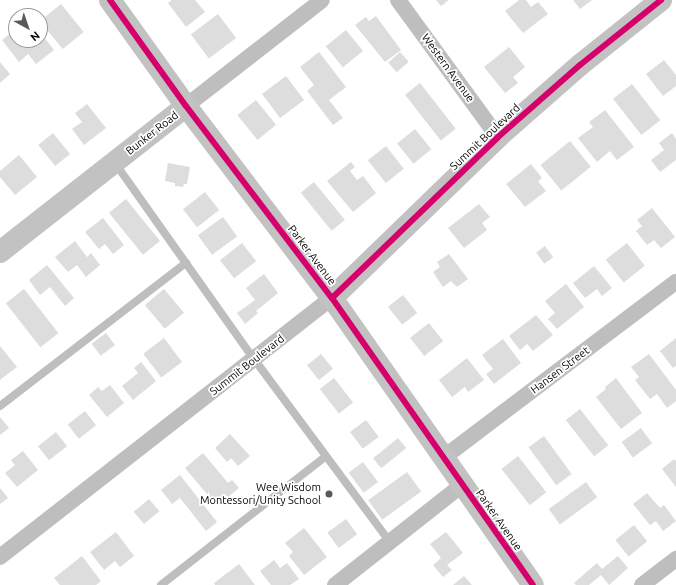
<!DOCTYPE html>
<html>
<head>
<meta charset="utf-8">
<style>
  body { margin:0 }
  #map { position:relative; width:676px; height:585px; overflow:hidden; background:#fff; font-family:Ubuntu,sans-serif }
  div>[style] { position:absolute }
  .building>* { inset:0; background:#ddd; transform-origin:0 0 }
  .lane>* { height:8px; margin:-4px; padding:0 4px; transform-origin:4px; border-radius:4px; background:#bebebe }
  .street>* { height:16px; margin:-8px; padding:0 8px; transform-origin:8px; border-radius:8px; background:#bebebe }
  .secondary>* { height:22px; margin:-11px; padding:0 11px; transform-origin:11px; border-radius:11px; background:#c2c2c2 }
  .cycleway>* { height:6px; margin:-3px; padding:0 3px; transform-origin:3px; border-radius:3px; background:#d6006c }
  .dots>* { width:11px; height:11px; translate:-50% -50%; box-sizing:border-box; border:2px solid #fff; border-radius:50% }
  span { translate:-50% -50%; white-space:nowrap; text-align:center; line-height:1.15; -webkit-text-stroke:3.5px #fff; paint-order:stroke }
  .street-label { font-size:11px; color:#000 }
  .poi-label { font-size:11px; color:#000 }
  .right { translate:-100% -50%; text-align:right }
  .north { position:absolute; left:8px; top:8px; width:40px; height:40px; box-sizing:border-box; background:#fff; border:1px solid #999; border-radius:50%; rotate:140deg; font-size:11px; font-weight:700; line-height:16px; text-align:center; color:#000 }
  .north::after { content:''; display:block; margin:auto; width:14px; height:18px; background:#595959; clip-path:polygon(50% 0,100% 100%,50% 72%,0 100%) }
</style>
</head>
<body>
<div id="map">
  <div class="building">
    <div style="clip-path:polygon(172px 0,195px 0,205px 12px,186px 27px,168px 3px)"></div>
    <div style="clip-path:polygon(436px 0,449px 0,441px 6px)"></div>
    <div style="clip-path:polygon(519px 0,526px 0,531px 7px,538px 2px,548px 14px,523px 33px,505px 11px)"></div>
    <div style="clip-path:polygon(573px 0,592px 0,580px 9px)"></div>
    <div style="left:61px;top:4px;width:36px;height:27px;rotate:51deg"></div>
    <div style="left:218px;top:14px;width:30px;height:34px;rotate:53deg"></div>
    <div style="clip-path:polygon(376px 16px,401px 50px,385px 62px,355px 25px,366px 17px,369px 21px)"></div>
    <div style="clip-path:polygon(16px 29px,16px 40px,40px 40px,40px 32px,54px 50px,36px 64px,28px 54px,19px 62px,2px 40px)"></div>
    <div style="left:346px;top:30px;width:27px;height:26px;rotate:51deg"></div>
    <div style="clip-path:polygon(509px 47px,525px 67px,513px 77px,518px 83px,505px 93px,484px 67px)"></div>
    <div style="clip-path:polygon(319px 52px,346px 87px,329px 100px,343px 118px,333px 125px,307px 91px,314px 85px,300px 67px)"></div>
    <div style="left:400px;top:52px;width:13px;height:16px;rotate:48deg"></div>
    <div style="clip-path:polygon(664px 60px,676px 75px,676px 86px,663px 96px,646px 74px)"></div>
    <div style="clip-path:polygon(0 62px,10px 74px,0 83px)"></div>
    <div style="left:286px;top:76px;width:30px;height:30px;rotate:53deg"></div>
    <div style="left:420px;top:83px;width:58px;height:19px;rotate:52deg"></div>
    <div style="left:632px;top:84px;width:46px;height:24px;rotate:52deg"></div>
    <div style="left:256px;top:100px;width:32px;height:24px;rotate:51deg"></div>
    <div style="clip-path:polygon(87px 104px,106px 128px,84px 145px,72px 129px,82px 122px,75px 113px)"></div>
    <div style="clip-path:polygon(605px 110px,634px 147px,617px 160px,610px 151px,597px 162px,578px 138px,593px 127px,589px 122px)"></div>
    <div style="left:415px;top:129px;width:26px;height:23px;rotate:51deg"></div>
    <div style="left:53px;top:133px;width:27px;height:19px;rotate:51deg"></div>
    <div style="clip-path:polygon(672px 133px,676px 139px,676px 160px,660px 172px,651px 160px,664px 150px,659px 143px)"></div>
    <div style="left:570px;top:141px;width:33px;height:38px;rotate:51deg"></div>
    <div style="left:386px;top:146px;width:29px;height:23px;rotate:52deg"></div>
    <div style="clip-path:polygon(19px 155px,37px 177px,15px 195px,0 177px,0 171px)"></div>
    <div style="clip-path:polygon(351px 162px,355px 167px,350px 171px,357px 180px,363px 176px,376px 193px,353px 212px,327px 181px)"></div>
    <div style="clip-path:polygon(168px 163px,190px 167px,187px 184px,184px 184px,183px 187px,175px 186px,175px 183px,165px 181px)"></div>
    <div style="clip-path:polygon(531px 164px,542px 178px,538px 181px,546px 191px,525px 207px,506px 184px)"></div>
    <div style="left:314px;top:182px;width:49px;height:17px;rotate:51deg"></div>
    <div style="left:205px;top:192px;width:23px;height:28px;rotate:52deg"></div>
    <div style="left:126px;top:199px;width:54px;height:22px;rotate:51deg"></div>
    <div style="clip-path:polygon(479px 204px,490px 217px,482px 223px,487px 230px,464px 248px,448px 228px)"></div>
    <div style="clip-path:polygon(652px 208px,675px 237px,661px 248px,654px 240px,647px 245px,636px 231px,642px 226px,637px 220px)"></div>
    <div style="left:223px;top:217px;width:24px;height:31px;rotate:54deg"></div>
    <div style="clip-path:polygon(103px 218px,124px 245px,113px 254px,105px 244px,99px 249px,85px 232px)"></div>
    <div style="clip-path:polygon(75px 241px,87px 257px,91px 253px,100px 265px,86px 277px,77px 265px,68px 272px,55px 257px)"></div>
    <div style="left:242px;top:243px;width:23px;height:28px;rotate:52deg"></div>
    <div style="left:627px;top:243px;width:29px;height:27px;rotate:52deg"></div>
    <div style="left:545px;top:246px;width:14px;height:11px;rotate:54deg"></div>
    <div style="clip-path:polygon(449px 254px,468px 279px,457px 287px,451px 281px,443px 287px,433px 272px,440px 267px,437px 262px)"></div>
    <div style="clip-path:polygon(47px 265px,74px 298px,65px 306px,50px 287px,40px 295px,29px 280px)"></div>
    <div style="clip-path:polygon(594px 266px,612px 288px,602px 296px,597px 289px,585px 298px,573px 283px)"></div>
    <div style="clip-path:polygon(264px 274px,278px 293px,256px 311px,258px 313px,245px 324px,237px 313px,255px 300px,246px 288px)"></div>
    <div style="clip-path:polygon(566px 284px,584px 307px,557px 329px,548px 319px,555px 313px,545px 301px)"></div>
    <div style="left:24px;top:289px;width:56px;height:23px;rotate:52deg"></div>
    <div style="left:164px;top:289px;width:31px;height:25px;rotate:50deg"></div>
    <div style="left:403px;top:295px;width:23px;height:19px;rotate:52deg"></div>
    <div style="clip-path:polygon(536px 315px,553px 335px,533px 351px,527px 344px,520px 350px,509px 336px)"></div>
    <div style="left:429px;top:323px;width:23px;height:24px;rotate:52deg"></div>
    <div style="left:106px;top:333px;width:15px;height:18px;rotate:53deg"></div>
    <div style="left:164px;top:338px;width:30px;height:26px;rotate:53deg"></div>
    <div style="clip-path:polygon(676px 338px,676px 366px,673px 368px,660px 351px)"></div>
    <div style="clip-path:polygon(503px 339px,521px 363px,494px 384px,486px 374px,493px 369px,482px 355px)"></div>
    <div style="clip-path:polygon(0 346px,17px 367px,0 380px)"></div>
    <div style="left:321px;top:354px;width:19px;height:18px;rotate:51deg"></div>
    <div style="clip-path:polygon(649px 354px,676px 390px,676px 401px,667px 408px,657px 394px,650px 399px,635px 380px,639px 377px,631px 367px)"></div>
    <div style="clip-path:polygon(467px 358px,484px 380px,468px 392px,465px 387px,452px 397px,439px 380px)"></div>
    <div style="clip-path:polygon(141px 362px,156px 381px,133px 400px,122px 386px,138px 373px,134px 368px)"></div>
    <div style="left:334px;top:378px;width:31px;height:18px;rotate:52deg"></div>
    <div style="clip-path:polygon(616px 378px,642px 413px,621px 429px,596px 397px,606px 389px,605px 387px)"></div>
    <div style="clip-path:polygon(110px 385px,124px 403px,107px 417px,89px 395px,98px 387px,102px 391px)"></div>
    <div style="left:580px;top:409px;width:46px;height:18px;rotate:52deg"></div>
    <div style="left:85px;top:411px;width:18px;height:22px;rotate:52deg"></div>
    <div style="clip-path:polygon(0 417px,9px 428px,0 435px)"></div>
    <div style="left:366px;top:420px;width:21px;height:20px;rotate:53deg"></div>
    <div style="left:641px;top:428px;width:19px;height:24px;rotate:54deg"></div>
    <div style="left:56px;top:432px;width:18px;height:23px;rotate:52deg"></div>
    <div style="clip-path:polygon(230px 434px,250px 456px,238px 466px,231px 458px,227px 462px,215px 448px)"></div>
    <div style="left:544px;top:436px;width:47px;height:19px;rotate:54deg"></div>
    <div style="left:398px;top:438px;width:13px;height:32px;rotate:51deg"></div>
    <div style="clip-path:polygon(23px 451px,38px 470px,17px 487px,5px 473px,15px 465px,11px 460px)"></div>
    <div style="clip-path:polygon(203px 453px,228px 483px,232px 480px,239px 488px,217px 506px,185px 468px)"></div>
    <div style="left:518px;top:456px;width:46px;height:21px;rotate:52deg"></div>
    <div style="clip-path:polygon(674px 459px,676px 461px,676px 487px,662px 469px)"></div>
    <div style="left:363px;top:462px;width:25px;height:18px;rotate:53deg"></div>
    <div style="left:407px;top:472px;width:24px;height:48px;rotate:54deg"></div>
    <div style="clip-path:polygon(180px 475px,217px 522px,206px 531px,180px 498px,172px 504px,161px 490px)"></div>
    <div style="left:586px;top:482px;width:19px;height:46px;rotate:54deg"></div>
    <div style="clip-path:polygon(0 488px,8px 498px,0 504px)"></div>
    <div style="clip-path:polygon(647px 493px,660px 508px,664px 505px,676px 521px,663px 531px,656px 521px,650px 525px,633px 504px)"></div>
    <div style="left:149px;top:499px;width:16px;height:20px;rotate:50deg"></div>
    <div style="left:346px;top:519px;width:19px;height:23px;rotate:54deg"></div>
    <div style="left:634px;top:525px;width:21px;height:24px;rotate:51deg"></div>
    <div style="clip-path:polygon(304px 528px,327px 557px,304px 575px,289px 556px,293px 552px,285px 543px)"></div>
    <div style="clip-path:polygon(116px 532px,134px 556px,120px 567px,115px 561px,104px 570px,90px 552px)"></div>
    <div style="clip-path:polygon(446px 532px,463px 553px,447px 565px,452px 570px,443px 577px,433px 565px,441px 558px,430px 544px)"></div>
    <div style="clip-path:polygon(82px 556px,101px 581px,96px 585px,60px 585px,54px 578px)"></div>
    <div style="clip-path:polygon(618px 556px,628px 568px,609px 585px,601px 575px,589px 585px,576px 585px,574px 583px,597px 563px,602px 569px)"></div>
    <div style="clip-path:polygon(274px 560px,280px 568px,287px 563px,299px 579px,290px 585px,271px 585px,260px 571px)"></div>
    <div style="clip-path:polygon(239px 564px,255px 585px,215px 585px,214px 583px)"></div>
    <div style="clip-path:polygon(464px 576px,472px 585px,453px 585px)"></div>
  </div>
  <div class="lane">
    <div style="left:115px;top:163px;width:240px;rotate:54.7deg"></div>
    <div style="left:254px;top:359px;width:228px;rotate:53.4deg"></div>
    <div style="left:0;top:406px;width:235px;rotate:-37.6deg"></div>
    <div style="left:161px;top:585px;width:209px;rotate:-38deg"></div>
  </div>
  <div class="street">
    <div style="left:398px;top:0;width:170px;rotate:53.9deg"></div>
    <div style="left:186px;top:106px;width:172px;rotate:-37.9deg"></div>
    <div style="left:443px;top:458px;width:292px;rotate:-37.1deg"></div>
    <div style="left:0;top:557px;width:421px;rotate:-38deg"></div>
    <div style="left:335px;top:585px;width:162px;rotate:-38.2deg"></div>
    <div style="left:642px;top:585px;width:43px;rotate:-37.4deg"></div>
  </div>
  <div class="secondary">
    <div style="left:110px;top:0;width:130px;rotate:54.4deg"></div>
    <div style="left:186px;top:106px;width:241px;rotate:52.8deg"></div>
    <div style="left:332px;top:298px;width:350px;rotate:55deg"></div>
    <div style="left:0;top:252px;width:236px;rotate:-38.1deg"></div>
    <div style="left:332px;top:298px;width:231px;rotate:-44.1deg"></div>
    <div style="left:498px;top:137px;width:109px;rotate:-41.3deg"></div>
    <div style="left:580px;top:65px;width:104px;rotate:-38.7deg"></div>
  </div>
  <div class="cycleway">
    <div style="left:110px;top:0;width:130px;rotate:54.4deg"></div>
    <div style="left:186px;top:106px;width:241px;rotate:52.8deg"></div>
    <div style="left:332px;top:298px;width:350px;rotate:55deg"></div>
    <div style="left:332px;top:298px;width:231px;rotate:-44.1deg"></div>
    <div style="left:498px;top:137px;width:109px;rotate:-41.3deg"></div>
    <div style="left:580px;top:65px;width:104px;rotate:-38.7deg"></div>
  </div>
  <div class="dots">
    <div style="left:329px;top:494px;background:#595959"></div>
  </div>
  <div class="street-label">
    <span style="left:448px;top:68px;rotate:54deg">Western Avenue</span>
    <span style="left:152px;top:133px;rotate:-38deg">Bunker Road</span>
    <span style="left:485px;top:137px;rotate:-43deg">Summit Boulevard</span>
    <span style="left:312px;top:255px;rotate:53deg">Parker Avenue</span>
    <span style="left:247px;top:365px;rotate:-38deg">Summit Boulevard</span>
    <span style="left:560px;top:370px;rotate:-37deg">Hansen Street</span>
    <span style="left:499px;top:520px;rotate:55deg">Parker Avenue</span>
  </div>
  <div class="poi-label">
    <span class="right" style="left:321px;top:494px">Wee Wisdom<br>Montessori/Unity School</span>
  </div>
  <div class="north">N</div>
</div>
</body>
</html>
